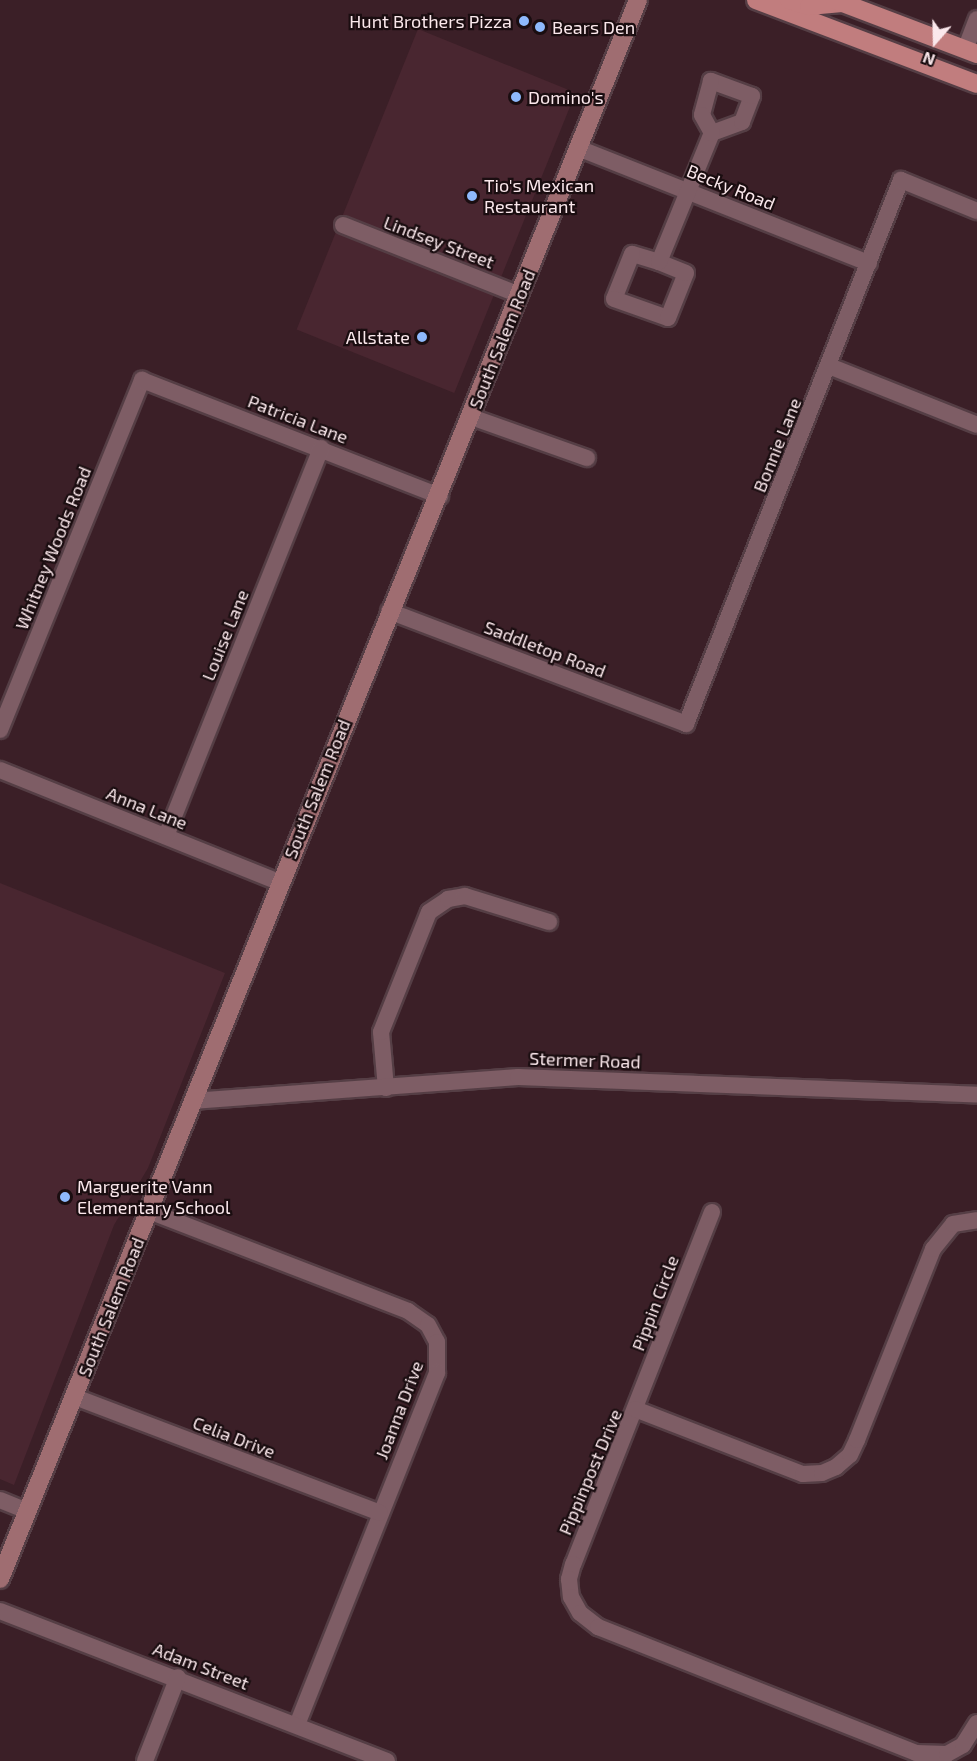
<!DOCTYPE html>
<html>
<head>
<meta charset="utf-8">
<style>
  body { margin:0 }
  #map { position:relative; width:977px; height:1761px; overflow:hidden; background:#3b1f27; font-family:"Exo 2",sans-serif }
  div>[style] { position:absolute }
  .built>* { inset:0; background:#492630; transform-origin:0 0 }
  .roads { filter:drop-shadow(2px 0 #553e45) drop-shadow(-2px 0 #553e45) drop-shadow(0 2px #553e45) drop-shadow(0 -2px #553e45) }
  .street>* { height:16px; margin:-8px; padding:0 8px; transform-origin:8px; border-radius:8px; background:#7e5d65 }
  .secondary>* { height:18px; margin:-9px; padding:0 9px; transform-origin:9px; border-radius:9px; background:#9f6d71 }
  .primary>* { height:18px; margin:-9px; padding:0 9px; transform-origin:9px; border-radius:9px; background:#c17d7e }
  .dots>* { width:16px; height:16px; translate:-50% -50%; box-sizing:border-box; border:3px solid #1a0d10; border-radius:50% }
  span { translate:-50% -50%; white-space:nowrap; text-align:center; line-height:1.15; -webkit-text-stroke:4.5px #1a0d10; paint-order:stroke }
  .poi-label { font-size:18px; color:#fbe8ec }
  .right { translate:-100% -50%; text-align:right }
  .left { translate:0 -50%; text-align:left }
  .street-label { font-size:18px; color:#fbe8ec }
  .north { position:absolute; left:905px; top:12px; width:60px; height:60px; -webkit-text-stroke:4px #1a0d10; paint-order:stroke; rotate:200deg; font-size:16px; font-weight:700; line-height:24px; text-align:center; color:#fbe8ec }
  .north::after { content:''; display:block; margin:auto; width:21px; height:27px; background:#fbe8ec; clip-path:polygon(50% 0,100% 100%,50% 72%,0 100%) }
</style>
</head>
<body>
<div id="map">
  <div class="built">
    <div style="left:418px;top:29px;width:170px;height:324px;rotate:22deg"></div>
    <div style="clip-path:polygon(0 883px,225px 973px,148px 1168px,114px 1225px,14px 1485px,0 1479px)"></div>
  </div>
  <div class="roads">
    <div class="street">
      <div style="left:965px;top:50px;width:33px;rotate:-69deg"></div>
      <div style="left:578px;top:148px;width:313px;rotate:21.6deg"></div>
      <div style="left:343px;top:225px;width:190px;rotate:21.6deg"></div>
      <div style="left:659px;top:262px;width:28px;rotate:-163deg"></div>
      <div style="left:632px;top:254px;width:48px;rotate:111.8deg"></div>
      <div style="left:614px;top:299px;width:57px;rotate:19.4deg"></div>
      <div style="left:668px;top:318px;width:48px;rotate:-68.2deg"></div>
      <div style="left:686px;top:273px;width:29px;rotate:-158deg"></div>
      <div style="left:659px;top:262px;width:139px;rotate:-67.7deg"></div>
      <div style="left:712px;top:133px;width:32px;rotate:-20deg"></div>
      <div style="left:742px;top:122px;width:28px;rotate:-69deg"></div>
      <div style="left:752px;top:96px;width:44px;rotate:-159.9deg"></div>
      <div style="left:711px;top:81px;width:35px;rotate:105deg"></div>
      <div style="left:702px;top:115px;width:21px;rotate:61deg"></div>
      <div style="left:829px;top:366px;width:159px;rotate:21.7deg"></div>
      <div style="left:471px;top:417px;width:123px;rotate:19.5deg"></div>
      <div style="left:389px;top:611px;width:318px;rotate:20.8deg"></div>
      <div style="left:686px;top:724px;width:585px;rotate:-68.44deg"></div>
      <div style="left:901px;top:180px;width:82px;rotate:22.2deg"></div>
      <div style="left:0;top:730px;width:378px;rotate:-67.9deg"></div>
      <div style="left:142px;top:380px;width:320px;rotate:21.3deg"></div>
      <div style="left:0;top:770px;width:301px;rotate:21.9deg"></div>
      <div style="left:166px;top:836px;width:418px;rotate:-68.2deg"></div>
      <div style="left:386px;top:1088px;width:56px;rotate:-95.1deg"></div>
      <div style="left:381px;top:1032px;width:129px;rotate:-68.2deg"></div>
      <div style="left:429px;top:912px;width:23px;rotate:-34deg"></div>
      <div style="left:448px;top:899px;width:17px;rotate:-10deg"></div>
      <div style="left:465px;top:896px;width:88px;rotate:17.2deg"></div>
      <div style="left:192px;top:1101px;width:327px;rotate:-4.2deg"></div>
      <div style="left:518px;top:1077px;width:459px;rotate:2.2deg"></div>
      <div style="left:149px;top:1211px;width:278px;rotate:21.1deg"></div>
      <div style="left:408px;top:1311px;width:24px;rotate:35deg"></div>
      <div style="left:428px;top:1325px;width:19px;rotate:62deg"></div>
      <div style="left:437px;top:1342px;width:31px;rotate:90deg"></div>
      <div style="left:437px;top:1373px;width:378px;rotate:111.7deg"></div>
      <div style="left:712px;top:1212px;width:378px;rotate:111.5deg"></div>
      <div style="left:573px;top:1564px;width:16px;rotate:105deg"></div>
      <div style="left:569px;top:1579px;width:18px;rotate:84deg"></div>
      <div style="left:571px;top:1597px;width:18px;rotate:61deg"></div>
      <div style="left:580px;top:1613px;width:23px;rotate:38deg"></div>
      <div style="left:598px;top:1627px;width:342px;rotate:21.6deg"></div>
      <div style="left:916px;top:1753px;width:31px;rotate:2deg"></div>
      <div style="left:947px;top:1754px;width:18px;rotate:-29deg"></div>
      <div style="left:963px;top:1745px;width:26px;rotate:-58deg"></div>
      <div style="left:75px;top:1397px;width:326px;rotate:20.8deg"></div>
      <div style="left:635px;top:1409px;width:180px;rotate:21.2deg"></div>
      <div style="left:803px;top:1474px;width:19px;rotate:-3deg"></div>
      <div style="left:822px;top:1473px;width:15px;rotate:-23deg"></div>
      <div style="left:836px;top:1467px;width:18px;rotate:-41deg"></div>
      <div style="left:850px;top:1455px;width:17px;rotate:-65deg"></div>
      <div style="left:857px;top:1440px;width:206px;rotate:-68.3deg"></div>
      <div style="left:933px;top:1249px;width:32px;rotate:-51deg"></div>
      <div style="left:953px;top:1224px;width:24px;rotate:-9deg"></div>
      <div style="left:0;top:1500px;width:29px;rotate:22deg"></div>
      <div style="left:0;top:1611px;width:415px;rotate:21.2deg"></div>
      <div style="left:145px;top:1761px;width:90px;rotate:-68.6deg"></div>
    </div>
    <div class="secondary">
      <div style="left:0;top:1579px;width:1703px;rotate:-68deg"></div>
    </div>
    <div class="primary">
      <div style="left:756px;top:0;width:236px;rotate:20.8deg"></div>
      <div style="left:789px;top:0;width:21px;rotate:17deg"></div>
      <div style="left:809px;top:6px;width:33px;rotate:-5deg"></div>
      <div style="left:835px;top:0;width:152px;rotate:20.8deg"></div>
    </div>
  </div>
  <div class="dots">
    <div style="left:524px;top:21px;background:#8eb9fc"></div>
    <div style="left:540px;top:27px;background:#8eb9fc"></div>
    <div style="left:516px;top:97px;background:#8eb9fc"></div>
    <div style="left:472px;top:196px;background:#8eb9fc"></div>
    <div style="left:422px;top:337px;background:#8eb9fc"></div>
    <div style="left:65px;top:1197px;background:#8eb9fc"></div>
  </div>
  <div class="poi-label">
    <span class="right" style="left:512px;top:21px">Hunt Brothers Pizza</span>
    <span class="left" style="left:552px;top:27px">Bears Den</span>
    <span class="left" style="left:528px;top:97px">Domino's</span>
    <span class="left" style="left:484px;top:196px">Tio's Mexican<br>Restaurant</span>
    <span class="right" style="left:410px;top:337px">Allstate</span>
    <span class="left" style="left:77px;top:1197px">Marguerite Vann<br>Elementary School</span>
  </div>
  <div class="street-label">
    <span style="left:731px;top:187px;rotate:22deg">Becky Road</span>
    <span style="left:439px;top:242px;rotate:21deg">Lindsey Street</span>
    <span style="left:502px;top:339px;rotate:-68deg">South Salem Road</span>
    <span style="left:298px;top:419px;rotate:21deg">Patricia Lane</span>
    <span style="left:777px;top:445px;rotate:-68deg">Bonnie Lane</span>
    <span style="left:53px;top:548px;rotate:-68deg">Whitney Woods Road</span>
    <span style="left:225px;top:635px;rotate:-68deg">Louise Lane</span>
    <span style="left:545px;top:649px;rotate:21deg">Saddletop Road</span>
    <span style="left:317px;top:789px;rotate:-68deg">South Salem Road</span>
    <span style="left:147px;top:808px;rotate:22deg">Anna Lane</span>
    <span style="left:585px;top:1060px;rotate:2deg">Stermer Road</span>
    <span style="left:655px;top:1303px;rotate:-69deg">Pippin Circle</span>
    <span style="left:111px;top:1307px;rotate:-68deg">South Salem Road</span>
    <span style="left:399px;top:1410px;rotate:-69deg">Joanna Drive</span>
    <span style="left:234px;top:1437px;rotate:21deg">Celia Drive</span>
    <span style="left:590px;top:1472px;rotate:-67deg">Pippinpost Drive</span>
    <span style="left:201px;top:1666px;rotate:21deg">Adam Street</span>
  </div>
  <div class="north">N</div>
</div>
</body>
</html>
